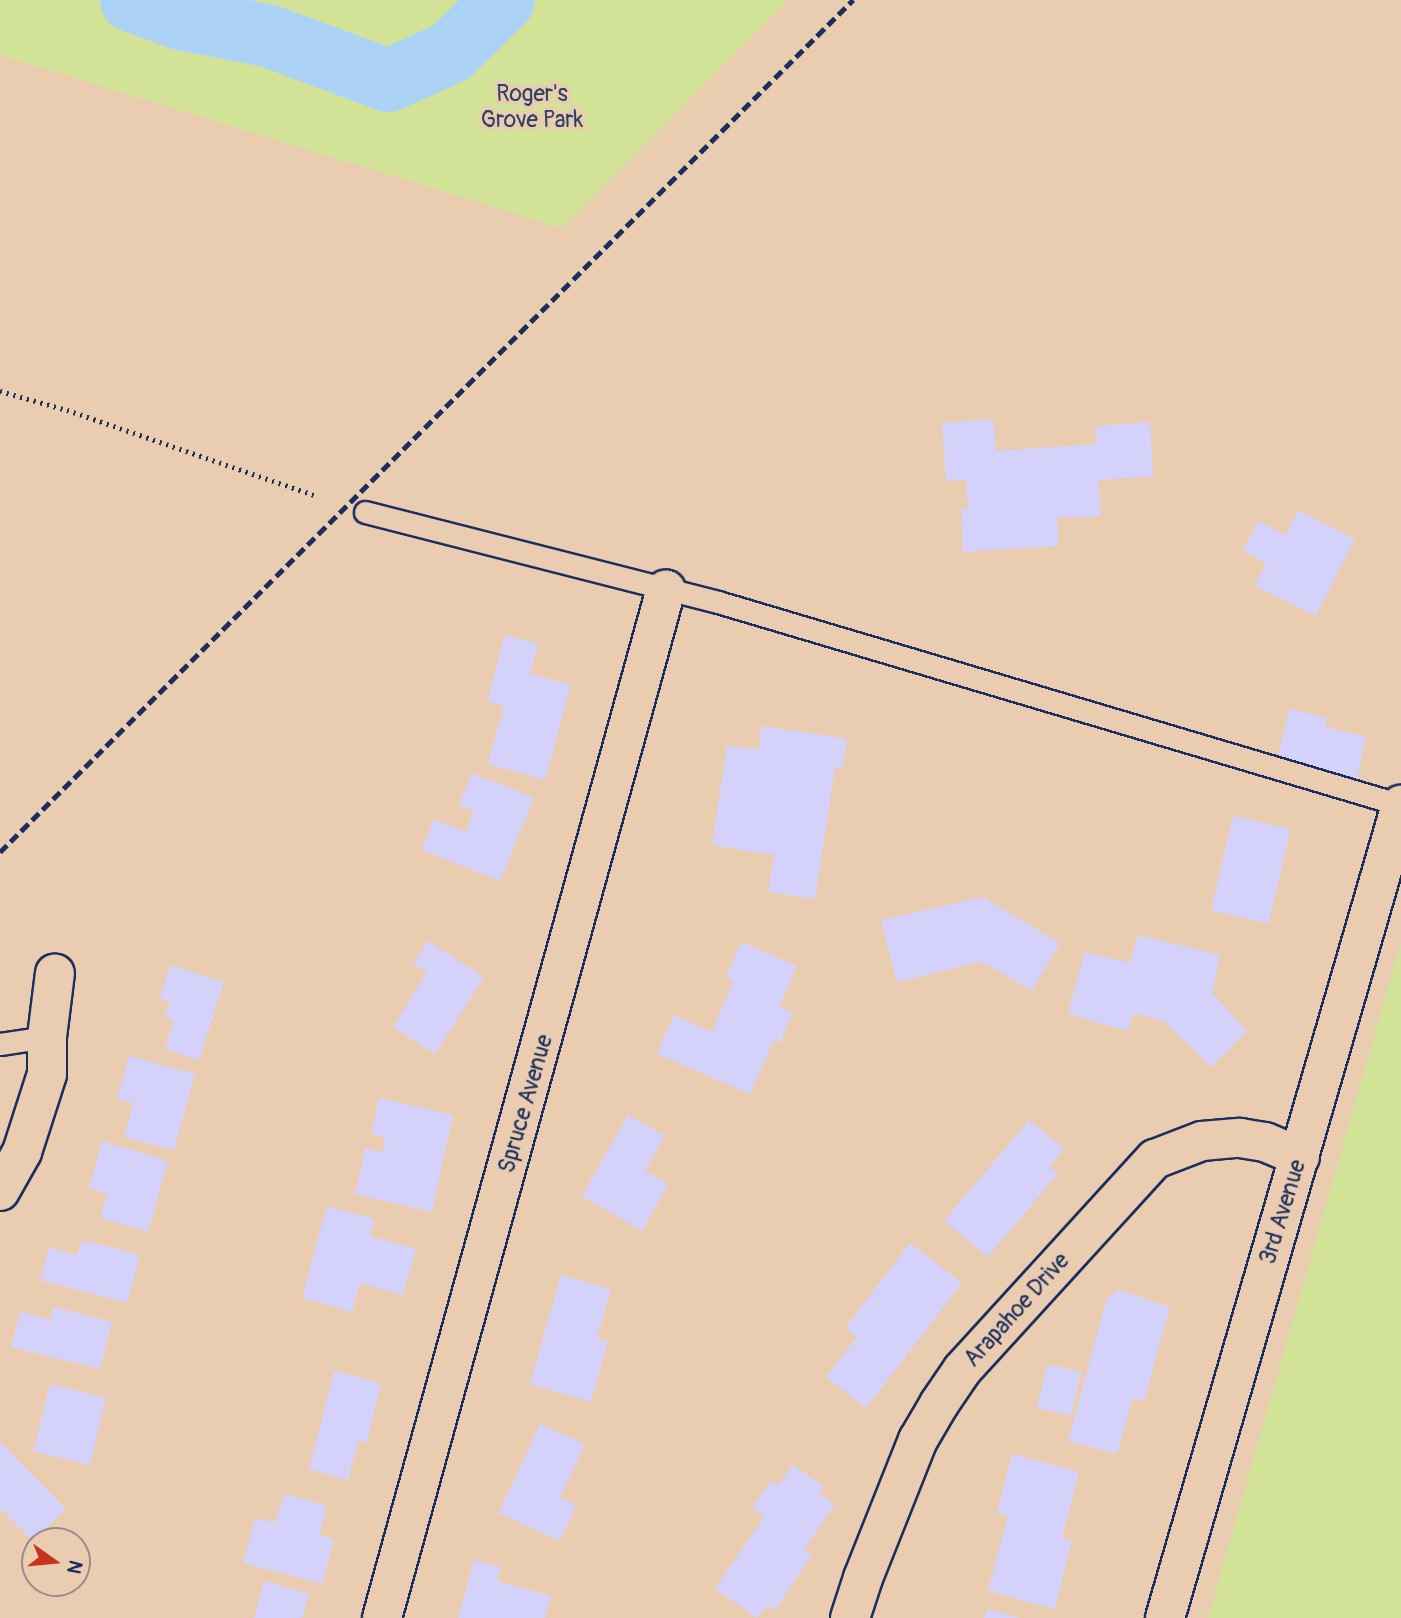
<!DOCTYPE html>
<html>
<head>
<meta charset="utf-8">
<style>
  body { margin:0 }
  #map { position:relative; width:1401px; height:1618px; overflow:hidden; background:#eaccb0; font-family:Pangolin,sans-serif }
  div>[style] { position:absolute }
  .green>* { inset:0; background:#d2e397 }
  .river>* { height:63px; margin:-31.5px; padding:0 31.5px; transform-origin:31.5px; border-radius:31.5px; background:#acd3f6 }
  .building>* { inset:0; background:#d4d2fb; transform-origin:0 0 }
  .path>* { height:4.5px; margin-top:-2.25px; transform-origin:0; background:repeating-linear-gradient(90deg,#1b2f5e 0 2px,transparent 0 7px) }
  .roads { filter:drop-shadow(2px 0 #1b2f5e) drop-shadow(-2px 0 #1b2f5e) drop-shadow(0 2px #1b2f5e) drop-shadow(0 -2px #1b2f5e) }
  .service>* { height:21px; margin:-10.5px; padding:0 10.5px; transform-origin:10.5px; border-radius:10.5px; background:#eaccb0 }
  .minor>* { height:38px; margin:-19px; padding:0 19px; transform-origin:19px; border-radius:19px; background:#eaccb0 }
  .tertiary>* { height:38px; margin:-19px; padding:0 19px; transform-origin:19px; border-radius:19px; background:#eaccb0 }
  .rail>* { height:5px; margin-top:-2.5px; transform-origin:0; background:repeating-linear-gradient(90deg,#1b2f5e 0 10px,transparent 0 15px) }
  span { translate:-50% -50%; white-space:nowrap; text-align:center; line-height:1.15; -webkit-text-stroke:7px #eaccb0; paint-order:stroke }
  .park-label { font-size:23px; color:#2d4164 }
  .street-label { font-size:23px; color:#1b2f5e }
  .north { position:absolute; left:21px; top:1527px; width:70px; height:70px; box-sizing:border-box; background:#eaccb0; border:2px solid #978d8f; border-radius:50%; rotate:105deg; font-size:19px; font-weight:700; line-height:28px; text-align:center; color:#1b2f5e }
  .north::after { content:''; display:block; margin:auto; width:24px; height:32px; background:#c8321e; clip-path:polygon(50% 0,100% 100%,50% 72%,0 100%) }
</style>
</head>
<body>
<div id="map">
  <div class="green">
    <div style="clip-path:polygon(0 0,788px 0,562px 228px,0 55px)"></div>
    <div style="clip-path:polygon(1401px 942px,1401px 1618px,1208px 1618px)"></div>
  </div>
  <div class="river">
    <div style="left:131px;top:0;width:52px;rotate:20.2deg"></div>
    <div style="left:180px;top:18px;width:89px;rotate:11.1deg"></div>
    <div style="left:267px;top:35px;width:129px;rotate:20.4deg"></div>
    <div style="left:388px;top:80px;width:68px;rotate:-24.3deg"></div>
    <div style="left:450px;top:52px;width:74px;rotate:-44.5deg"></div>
  </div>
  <div class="building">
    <div style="clip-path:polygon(993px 419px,996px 451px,1097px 444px,1096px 426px,1150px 422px,1153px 476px,1098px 480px,1101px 516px,1057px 518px,1059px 546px,963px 552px,961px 510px,968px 509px,966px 480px,946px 481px,942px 423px)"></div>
    <div style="clip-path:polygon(1298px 510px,1355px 539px,1316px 616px,1255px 586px,1266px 563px,1243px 551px,1258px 521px,1286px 535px)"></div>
    <div style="clip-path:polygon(505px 635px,538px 644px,530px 674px,571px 685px,545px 780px,488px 764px,504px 706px,487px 701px)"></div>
    <div style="clip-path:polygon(1289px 709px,1328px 718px,1325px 727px,1366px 737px,1356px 783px,1276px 765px)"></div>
    <div style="clip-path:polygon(762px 726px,847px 739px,842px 769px,835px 768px,815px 899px,768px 892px,774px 855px,712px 845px,727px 745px,758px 750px)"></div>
    <div style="clip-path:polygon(472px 773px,534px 798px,500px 881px,422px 850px,434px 819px,466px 832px,474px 811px,459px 805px)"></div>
    <div style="left:1233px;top:816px;width:59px;height:97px;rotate:13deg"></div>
    <div style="clip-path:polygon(983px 897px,1060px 943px,1032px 990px,981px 962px,897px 982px,881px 920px)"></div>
    <div style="clip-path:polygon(1138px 935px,1220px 955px,1212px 993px,1247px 1031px,1212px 1067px,1163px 1021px,1133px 1013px,1128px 1031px,1068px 1014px,1085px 952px,1130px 963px)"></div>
    <div style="clip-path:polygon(428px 941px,484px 977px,435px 1054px,393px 1027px,427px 972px,413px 964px)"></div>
    <div style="clip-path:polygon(741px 942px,797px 966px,779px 1007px,793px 1013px,780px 1043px,774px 1040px,750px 1094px,657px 1054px,674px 1015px,712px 1032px,734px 980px,726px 977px)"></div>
    <div style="clip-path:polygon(170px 965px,224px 982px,199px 1060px,165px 1049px,174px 1020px,165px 1017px,170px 1002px,160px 999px)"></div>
    <div style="clip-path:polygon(129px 1056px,195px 1074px,174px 1150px,124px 1137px,133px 1103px,117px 1099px)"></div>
    <div style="clip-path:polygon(379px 1098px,453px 1115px,432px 1212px,355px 1194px,365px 1148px,382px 1152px,385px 1137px,371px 1134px)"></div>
    <div style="clip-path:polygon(628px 1115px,665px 1136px,645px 1171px,668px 1184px,642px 1231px,582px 1196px)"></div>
    <div style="clip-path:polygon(1029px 1120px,1064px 1149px,1049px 1168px,1059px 1172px,988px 1257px,944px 1221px)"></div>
    <div style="clip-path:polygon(102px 1141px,168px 1161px,148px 1232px,100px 1218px,107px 1193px,89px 1188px)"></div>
    <div style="clip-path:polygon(327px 1206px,375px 1219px,370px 1236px,416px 1249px,403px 1295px,360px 1283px,352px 1312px,302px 1298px)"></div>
    <div style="clip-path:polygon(82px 1240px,140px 1255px,127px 1303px,40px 1280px,49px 1247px,77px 1255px)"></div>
    <div style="clip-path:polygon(910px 1243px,962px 1283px,866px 1408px,826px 1377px,857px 1337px,845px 1328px)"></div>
    <div style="clip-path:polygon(561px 1275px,611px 1289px,597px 1339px,608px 1342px,591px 1402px,530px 1384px)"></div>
    <div style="clip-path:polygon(1119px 1290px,1170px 1307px,1144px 1401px,1133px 1398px,1117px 1454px,1068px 1441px,1107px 1298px)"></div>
    <div style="clip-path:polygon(53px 1307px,112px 1322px,100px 1369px,11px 1347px,20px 1312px,50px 1320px)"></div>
    <div style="left:1047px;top:1364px;width:35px;height:45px;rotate:13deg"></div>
    <div style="clip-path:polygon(334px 1371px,381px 1383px,367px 1442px,358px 1441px,348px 1480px,309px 1469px)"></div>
    <div style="left:50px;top:1384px;width:58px;height:69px;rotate:14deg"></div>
    <div style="clip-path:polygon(540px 1424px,585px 1444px,560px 1498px,576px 1505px,560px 1541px,499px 1513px)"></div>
    <div style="clip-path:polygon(0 1442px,66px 1509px,33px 1541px,0 1508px)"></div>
    <div style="clip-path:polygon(1012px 1454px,1079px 1472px,1062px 1538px,1072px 1541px,1055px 1609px,988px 1591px,1008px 1516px,997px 1513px)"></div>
    <div style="clip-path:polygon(793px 1465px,824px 1487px,819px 1494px,835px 1504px,804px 1550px,812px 1555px,775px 1610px,768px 1605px,757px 1618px,715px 1589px,764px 1517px,752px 1508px,771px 1481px,778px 1486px)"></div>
    <div style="clip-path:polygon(284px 1494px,327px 1506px,319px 1535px,334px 1539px,322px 1584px,243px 1563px,255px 1518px,275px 1523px)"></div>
    <div style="clip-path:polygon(474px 1560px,501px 1567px,497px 1581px,551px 1596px,545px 1618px,458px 1618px)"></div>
    <div style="clip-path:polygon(264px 1581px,309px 1594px,302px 1618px,254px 1618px)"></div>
    <div style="clip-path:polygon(987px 1609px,1018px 1617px,1018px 1618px,984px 1618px)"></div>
  </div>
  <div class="path">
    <div style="left:0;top:391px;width:70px;rotate:15.8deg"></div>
    <div style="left:67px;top:410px;width:261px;rotate:19deg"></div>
  </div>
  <div class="roads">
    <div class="service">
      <div style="left:365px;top:512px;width:364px;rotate:14.3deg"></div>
      <div style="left:718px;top:602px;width:713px;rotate:16.55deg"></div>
      <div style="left:0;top:1044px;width:48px;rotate:-8.5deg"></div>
    </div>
    <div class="minor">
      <div style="left:0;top:1191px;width:45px;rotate:-60.6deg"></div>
      <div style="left:22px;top:1152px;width:82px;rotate:-72.2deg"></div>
      <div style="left:47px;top:1074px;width:37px;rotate:-90deg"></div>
      <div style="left:47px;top:1037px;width:64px;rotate:-82.9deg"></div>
      <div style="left:382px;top:1618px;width:1067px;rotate:-74.57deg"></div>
      <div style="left:850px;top:1618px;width:42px;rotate:-72deg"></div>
      <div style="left:863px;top:1578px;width:149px;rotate:-68.3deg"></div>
      <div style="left:918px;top:1440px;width:42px;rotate:-59.7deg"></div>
      <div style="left:939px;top:1404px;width:41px;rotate:-55.9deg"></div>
      <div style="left:962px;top:1370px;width:286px;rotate:-47.6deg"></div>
      <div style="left:1155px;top:1159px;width:50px;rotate:-21deg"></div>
      <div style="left:1202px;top:1141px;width:38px;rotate:-5deg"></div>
      <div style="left:1240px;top:1138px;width:25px;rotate:9deg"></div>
      <div style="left:1265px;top:1142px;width:38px;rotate:23deg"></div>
    </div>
    <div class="tertiary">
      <div style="left:1165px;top:1618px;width:847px;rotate:-73.81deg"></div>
    </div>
  </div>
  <div class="rail">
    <div style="left:0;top:852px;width:1206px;rotate:-44.97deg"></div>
  </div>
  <div class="park-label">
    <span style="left:532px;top:107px">Roger's<br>Grove Park</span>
  </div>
  <div class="street-label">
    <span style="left:526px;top:1104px;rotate:-74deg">Spruce Avenue</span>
    <span style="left:1283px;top:1212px;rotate:-73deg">3rd Avenue</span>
    <span style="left:1017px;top:1310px;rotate:-48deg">Arapahoe Drive</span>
  </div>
  <div class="north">N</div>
</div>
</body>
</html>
